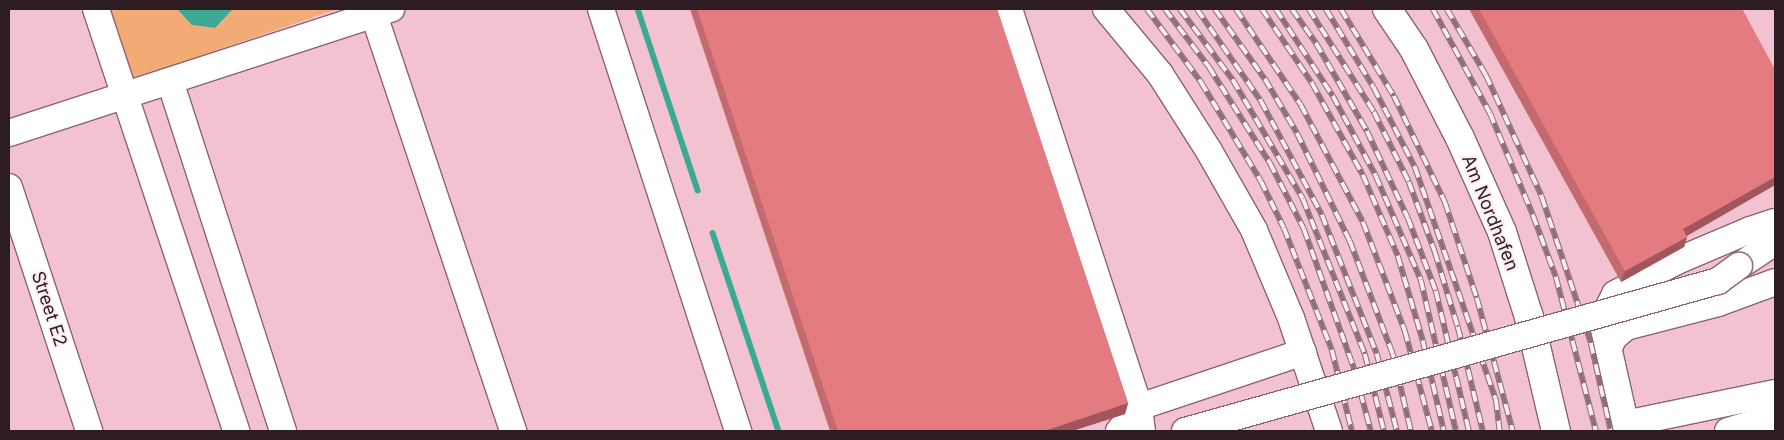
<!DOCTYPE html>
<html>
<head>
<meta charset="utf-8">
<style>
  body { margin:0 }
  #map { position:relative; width:1784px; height:440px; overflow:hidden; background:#f2c2d1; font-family:Inter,sans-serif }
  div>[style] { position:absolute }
  .green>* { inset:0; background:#f2ab74 }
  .water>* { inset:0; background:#3ba994 }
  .stream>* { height:5.5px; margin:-2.75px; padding:0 2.75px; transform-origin:2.75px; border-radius:2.75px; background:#3ba994 }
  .roads { filter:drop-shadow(1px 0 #8d6270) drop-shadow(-1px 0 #8d6270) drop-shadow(0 1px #8d6270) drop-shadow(0 -1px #8d6270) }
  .minor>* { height:26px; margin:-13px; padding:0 13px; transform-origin:13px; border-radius:13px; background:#fff }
  .major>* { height:28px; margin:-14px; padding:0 14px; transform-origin:14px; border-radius:14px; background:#fff }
  .rail>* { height:5.5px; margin-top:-2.75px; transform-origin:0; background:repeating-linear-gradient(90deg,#fdedf2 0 11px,#8e6e78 0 22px); box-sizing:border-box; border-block:1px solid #8e6e78 }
  .bridges { filter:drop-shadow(1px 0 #8d6270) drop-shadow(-1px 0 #8d6270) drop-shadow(0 1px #8d6270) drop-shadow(0 -1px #8d6270) }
  .minor-bridge>* { height:26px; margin:-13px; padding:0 13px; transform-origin:13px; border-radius:13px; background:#fff }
  .wall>* { inset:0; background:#c46a6e }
  .shaded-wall>* { inset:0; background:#a0565a }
  .building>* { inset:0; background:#e47b80 }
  span { translate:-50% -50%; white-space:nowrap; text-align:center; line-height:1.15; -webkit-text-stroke:4px #fdedf2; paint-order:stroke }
  .street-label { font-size:18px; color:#2d1c22 }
  .frame { position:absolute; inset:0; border:10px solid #2d1c22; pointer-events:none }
</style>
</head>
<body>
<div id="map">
  <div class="green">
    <div style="clip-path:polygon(107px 9px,177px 9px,192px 25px,215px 28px,233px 9px,337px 9px,130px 80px)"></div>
  </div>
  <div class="water">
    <div style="clip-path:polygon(177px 9px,233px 9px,215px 28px,192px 25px)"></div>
  </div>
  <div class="stream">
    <div style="left:638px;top:9px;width:191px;rotate:71.7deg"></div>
    <div style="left:713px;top:233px;width:209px;rotate:71.6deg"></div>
  </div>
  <div class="roads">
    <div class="minor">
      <div style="left:96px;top:9px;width:445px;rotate:71.6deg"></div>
      <div style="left:601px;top:9px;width:444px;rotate:72deg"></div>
      <div style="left:1009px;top:9px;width:419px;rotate:71.9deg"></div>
      <div style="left:1139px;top:407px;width:24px;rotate:83deg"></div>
      <div style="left:1106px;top:9px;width:85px;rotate:50.3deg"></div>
      <div style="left:1160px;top:74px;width:91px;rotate:57.5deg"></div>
      <div style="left:1209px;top:151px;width:91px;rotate:60.3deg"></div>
      <div style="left:1254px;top:230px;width:95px;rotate:67.2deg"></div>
      <div style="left:1291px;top:318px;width:119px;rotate:71.4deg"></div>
      <div style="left:374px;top:15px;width:439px;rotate:71.5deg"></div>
      <div style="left:170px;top:81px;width:368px;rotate:72.1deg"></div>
      <div style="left:9px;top:133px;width:402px;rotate:-18deg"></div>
      <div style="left:9px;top:187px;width:257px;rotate:71.8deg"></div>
      <div style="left:1739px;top:266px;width:43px;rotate:-33.7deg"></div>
      <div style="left:1608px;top:349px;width:13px;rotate:-63deg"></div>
      <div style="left:1614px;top:337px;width:16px;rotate:-40deg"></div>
      <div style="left:1626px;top:327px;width:95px;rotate:-14.6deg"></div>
      <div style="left:1718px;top:303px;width:61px;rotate:-20.2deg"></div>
      <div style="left:1625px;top:424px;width:153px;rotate:-11.7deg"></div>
      <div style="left:1119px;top:431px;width:31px;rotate:-50deg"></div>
      <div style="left:1139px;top:407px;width:173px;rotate:-18.5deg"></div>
      <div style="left:1627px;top:431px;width:114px;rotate:-102.7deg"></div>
      <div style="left:1602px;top:320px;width:29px;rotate:-63deg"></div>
      <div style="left:1615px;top:294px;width:70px;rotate:-28deg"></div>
      <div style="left:1677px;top:261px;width:79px;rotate:-23deg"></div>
      <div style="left:1750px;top:230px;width:26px;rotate:-18deg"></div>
      <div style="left:1728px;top:431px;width:49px;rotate:-16.6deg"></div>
    </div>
    <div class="major">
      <div style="left:1387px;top:9px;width:48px;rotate:56deg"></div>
      <div style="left:1414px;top:49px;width:100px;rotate:62.7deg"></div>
      <div style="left:1460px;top:138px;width:103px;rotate:65.9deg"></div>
      <div style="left:1502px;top:232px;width:89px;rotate:72.4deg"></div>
      <div style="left:1529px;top:317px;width:117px;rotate:76.7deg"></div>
    </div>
  </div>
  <div class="rail">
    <div style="left:1147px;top:9px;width:91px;rotate:53.5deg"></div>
    <div style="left:1201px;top:82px;width:116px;rotate:58.8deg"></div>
    <div style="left:1261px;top:181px;width:52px;rotate:63.9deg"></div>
    <div style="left:1284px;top:228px;width:131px;rotate:68.5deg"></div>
    <div style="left:1332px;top:350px;width:83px;rotate:76.1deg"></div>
    <div style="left:1165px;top:9px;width:73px;rotate:52.8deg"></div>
    <div style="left:1209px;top:67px;width:114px;rotate:57.6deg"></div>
    <div style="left:1270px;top:163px;width:74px;rotate:62.7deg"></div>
    <div style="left:1304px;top:229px;width:151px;rotate:70.2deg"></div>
    <div style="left:1355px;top:371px;width:62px;rotate:75.1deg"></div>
    <div style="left:1180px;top:9px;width:89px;rotate:53.3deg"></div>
    <div style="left:1233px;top:80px;width:138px;rotate:59.5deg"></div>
    <div style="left:1303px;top:199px;width:167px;rotate:68.2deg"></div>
    <div style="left:1365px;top:354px;width:79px;rotate:76.1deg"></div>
    <div style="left:1197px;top:9px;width:112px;rotate:55.2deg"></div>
    <div style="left:1261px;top:101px;width:129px;rotate:61.8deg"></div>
    <div style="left:1322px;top:215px;width:149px;rotate:68.4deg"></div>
    <div style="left:1377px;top:354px;width:80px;rotate:75.4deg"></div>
    <div style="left:1215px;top:9px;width:86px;rotate:54.5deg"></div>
    <div style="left:1265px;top:79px;width:63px;rotate:59.3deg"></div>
    <div style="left:1297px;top:133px;width:120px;rotate:63.9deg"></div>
    <div style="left:1350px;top:241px;width:121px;rotate:69.2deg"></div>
    <div style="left:1393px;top:354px;width:79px;rotate:76.8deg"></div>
    <div style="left:1236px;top:9px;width:116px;rotate:55.9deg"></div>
    <div style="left:1301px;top:105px;width:132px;rotate:62.1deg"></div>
    <div style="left:1363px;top:222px;width:117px;rotate:68.9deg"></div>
    <div style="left:1405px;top:331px;width:104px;rotate:74.9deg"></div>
    <div style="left:1262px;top:9px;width:89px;rotate:56deg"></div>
    <div style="left:1312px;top:83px;width:105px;rotate:61deg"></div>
    <div style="left:1363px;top:175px;width:88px;rotate:66.6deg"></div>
    <div style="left:1398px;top:256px;width:89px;rotate:73.6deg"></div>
    <div style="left:1423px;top:341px;width:92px;rotate:76.9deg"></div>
    <div style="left:1276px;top:9px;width:104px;rotate:56.8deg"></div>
    <div style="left:1333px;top:96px;width:91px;rotate:61.7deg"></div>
    <div style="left:1376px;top:176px;width:113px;rotate:66.6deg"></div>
    <div style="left:1421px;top:280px;width:155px;rotate:76.9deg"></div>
    <div style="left:1292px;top:9px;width:42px;rotate:54.8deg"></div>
    <div style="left:1316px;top:43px;width:102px;rotate:59.9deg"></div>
    <div style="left:1367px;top:131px;width:96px;rotate:64.8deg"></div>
    <div style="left:1408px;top:218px;width:78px;rotate:69deg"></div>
    <div style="left:1436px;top:291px;width:144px;rotate:76.7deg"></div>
    <div style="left:1309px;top:9px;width:122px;rotate:57.7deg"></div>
    <div style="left:1374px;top:112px;width:78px;rotate:63.4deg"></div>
    <div style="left:1409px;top:182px;width:75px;rotate:69.6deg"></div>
    <div style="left:1435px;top:252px;width:78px;rotate:73deg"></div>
    <div style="left:1458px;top:327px;width:107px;rotate:76.5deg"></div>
    <div style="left:1326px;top:9px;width:92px;rotate:58.7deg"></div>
    <div style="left:1374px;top:88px;width:89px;rotate:62.6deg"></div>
    <div style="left:1415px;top:167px;width:246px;rotate:70.8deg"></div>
    <div style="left:1496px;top:399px;width:32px;rotate:83deg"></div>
    <div style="left:1341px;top:9px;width:102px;rotate:58.7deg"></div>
    <div style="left:1394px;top:96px;width:118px;rotate:64.3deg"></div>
    <div style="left:1445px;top:202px;width:101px;rotate:71.6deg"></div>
    <div style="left:1477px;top:298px;width:138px;rotate:74.9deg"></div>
    <div style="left:1433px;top:9px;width:119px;rotate:61.3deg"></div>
    <div style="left:1490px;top:113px;width:111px;rotate:67.1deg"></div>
    <div style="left:1533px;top:215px;width:66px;rotate:69.6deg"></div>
    <div style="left:1556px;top:277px;width:159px;rotate:75.4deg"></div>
    <div style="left:1447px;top:9px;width:77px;rotate:59.4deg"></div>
    <div style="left:1486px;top:75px;width:134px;rotate:65.3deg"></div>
    <div style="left:1542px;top:197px;width:154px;rotate:71.4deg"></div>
    <div style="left:1591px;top:343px;width:90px;rotate:77.2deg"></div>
  </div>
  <div class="bridges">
    <div class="minor-bridge">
      <div style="left:1185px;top:431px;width:554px;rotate:-15.72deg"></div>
      <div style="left:1718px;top:281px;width:26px;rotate:-36deg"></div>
    </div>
  </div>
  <div class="wall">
    <div style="clip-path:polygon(690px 9px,997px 9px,1128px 403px,1125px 414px,1072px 431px,830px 431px)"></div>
    <div style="clip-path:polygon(1469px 9px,1742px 9px,1775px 70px,1775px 185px,1687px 236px,1684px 247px,1621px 282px)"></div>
  </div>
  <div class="shaded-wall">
    <div style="clip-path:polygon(1775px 177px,1775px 185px,1679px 240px,1683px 229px)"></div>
    <div style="clip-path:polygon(1687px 237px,1684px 247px,1621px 282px,1625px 271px)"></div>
    <div style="clip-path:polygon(1128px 403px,1125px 414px,1072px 431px,1044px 431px)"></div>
  </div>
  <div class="building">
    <div style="clip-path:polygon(697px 9px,997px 9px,1128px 403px,1044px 431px,838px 431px)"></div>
    <div style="clip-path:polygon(1479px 9px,1742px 9px,1775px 70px,1775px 177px,1683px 229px,1687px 237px,1625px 271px)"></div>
  </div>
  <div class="street-label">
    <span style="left:1490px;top:213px;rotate:68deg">Am Nordhafen</span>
    <span style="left:49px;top:309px;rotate:72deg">Street E2</span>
  </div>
  <div class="frame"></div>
</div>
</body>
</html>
